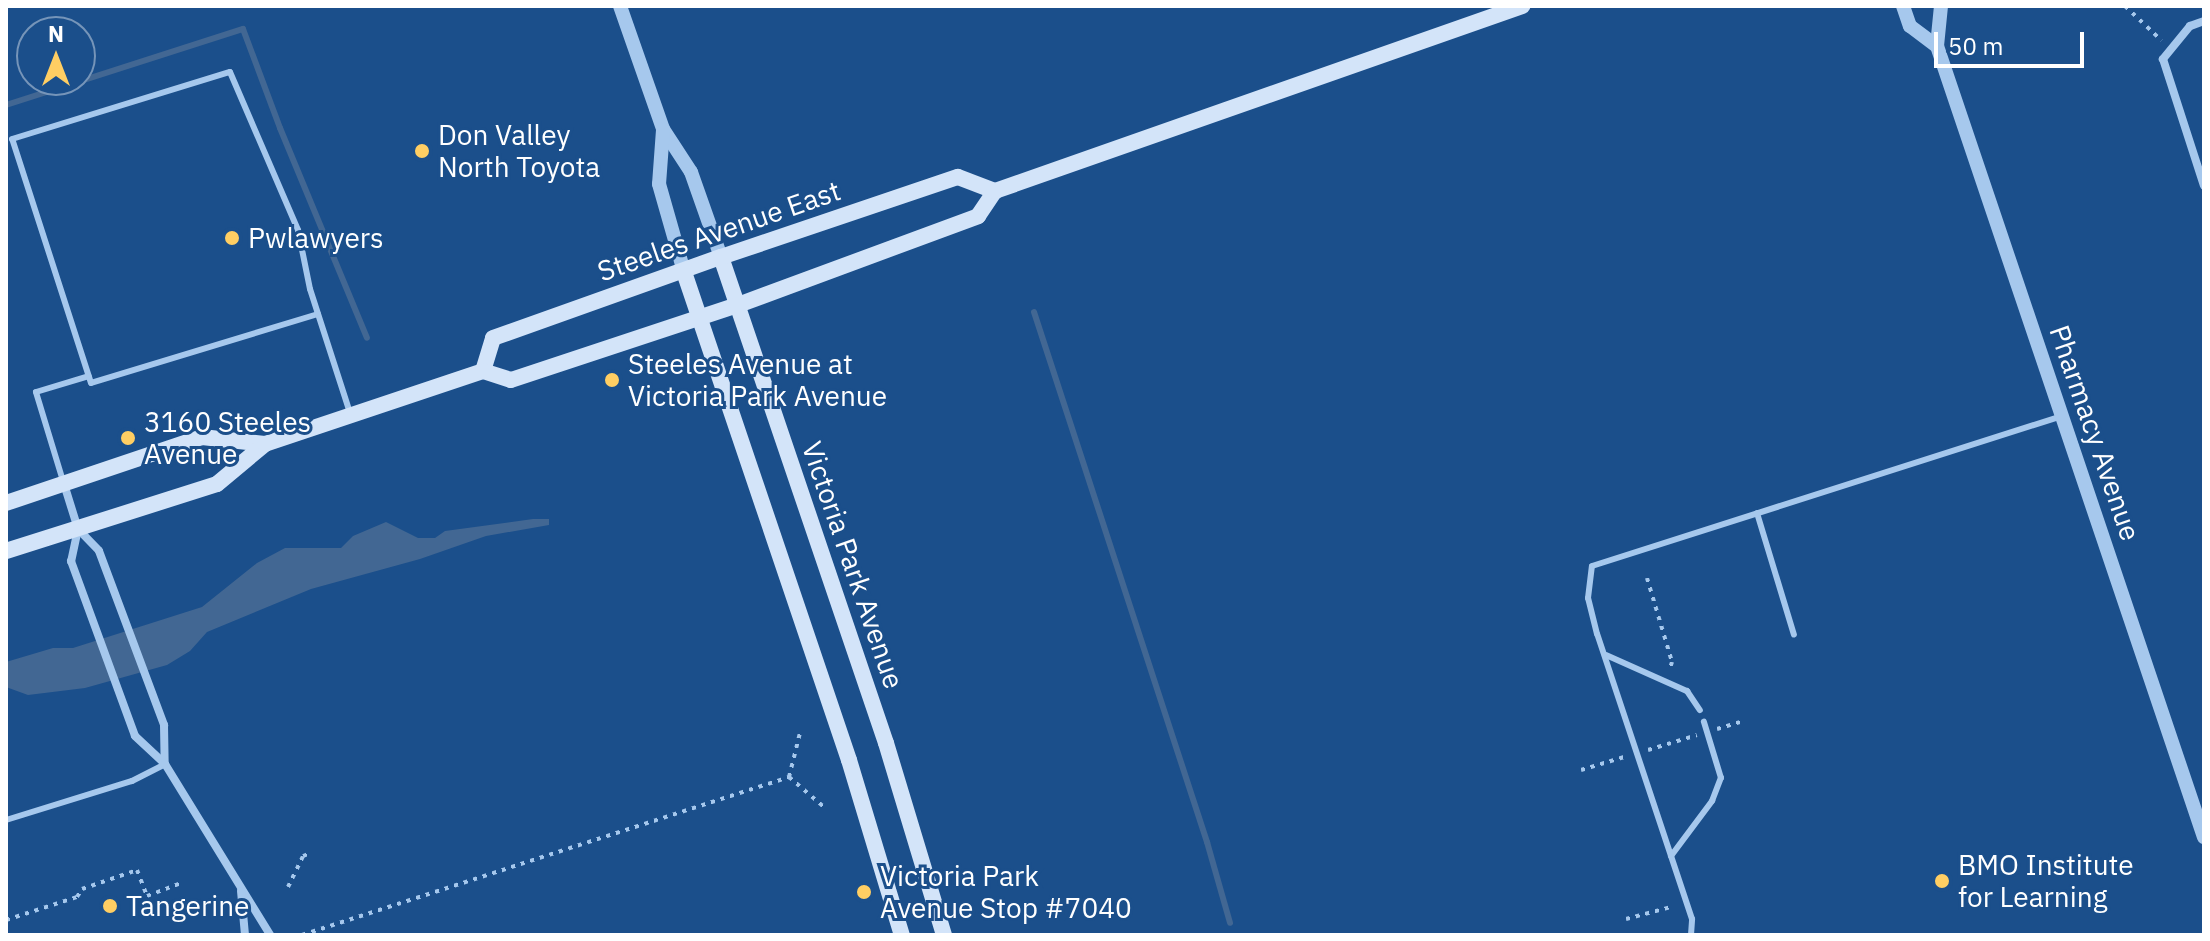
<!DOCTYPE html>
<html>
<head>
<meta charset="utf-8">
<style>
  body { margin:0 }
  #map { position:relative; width:2210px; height:941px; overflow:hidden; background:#1b4f8b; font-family:"IBM Plex Sans",sans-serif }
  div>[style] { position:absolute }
  .water>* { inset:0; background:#426793 }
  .stream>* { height:6px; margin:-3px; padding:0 3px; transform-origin:3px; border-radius:3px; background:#426793 }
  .path>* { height:4px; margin-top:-2px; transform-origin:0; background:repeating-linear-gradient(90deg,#a6c8ed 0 4px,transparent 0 10px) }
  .service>* { height:6px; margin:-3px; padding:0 3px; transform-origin:3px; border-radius:3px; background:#a6c8ed }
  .minor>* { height:8px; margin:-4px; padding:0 4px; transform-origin:4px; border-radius:4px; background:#a6c8ed }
  .tertiary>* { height:14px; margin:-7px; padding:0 7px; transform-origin:7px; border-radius:7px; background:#a6c8ed }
  .secondary>* { height:16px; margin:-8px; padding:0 8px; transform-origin:8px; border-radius:8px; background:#d3e4f9 }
  .dots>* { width:22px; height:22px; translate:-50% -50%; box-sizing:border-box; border:4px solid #1b4f8b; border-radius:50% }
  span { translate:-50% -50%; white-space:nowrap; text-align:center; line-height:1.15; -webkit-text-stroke:6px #1b4f8b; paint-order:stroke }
  .poi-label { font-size:28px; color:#fff }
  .left { translate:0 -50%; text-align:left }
  .street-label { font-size:28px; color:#fff }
  .frame { position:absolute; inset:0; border:8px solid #fff; pointer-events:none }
  .north { position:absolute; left:16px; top:16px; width:80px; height:80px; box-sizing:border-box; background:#1b4f8b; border:2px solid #7695b9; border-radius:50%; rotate:0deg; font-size:22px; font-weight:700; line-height:32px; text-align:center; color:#fff }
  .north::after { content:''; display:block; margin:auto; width:28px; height:36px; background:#ffce63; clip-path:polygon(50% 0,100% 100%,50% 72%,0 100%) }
  .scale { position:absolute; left:1934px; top:32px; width:150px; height:36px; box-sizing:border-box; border:4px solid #fff; border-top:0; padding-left:10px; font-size:24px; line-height:28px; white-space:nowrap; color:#fff; -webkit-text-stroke:6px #1b4f8b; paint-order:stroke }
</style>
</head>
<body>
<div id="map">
  <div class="water">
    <div style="clip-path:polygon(533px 519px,549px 519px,549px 525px,486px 536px,420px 559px,311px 589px,207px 632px,190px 651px,167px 665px,85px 688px,28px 695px,6px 687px,6px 662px,53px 648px,73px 648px,202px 607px,257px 563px,285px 548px,341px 548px,353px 536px,386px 522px,418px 538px,435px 538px,445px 531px)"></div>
  </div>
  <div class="stream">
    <div style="left:6px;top:105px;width:249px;rotate:-17.8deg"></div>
    <div style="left:243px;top:29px;width:106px;rotate:69.5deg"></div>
    <div style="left:280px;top:128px;width:227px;rotate:67.5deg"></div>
    <div style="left:1034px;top:312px;width:558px;rotate:71.92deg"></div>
    <div style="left:1207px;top:842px;width:84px;rotate:74.1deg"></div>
  </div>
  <div class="path">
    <div style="left:2125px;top:6px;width:50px;rotate:43.4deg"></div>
    <div style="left:1647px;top:578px;width:88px;rotate:73.4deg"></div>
    <div style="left:1672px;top:662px;width:6px;rotate:108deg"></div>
    <div style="left:1717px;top:729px;width:28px;rotate:-17deg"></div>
    <div style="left:1648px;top:750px;width:51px;rotate:-17deg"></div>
    <div style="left:1581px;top:770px;width:45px;rotate:-16.8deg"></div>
    <div style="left:789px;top:777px;width:48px;rotate:40.7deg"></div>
    <div style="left:288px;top:887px;width:34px;rotate:-64deg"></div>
    <div style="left:303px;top:856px;width:9px;rotate:-21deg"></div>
    <div style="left:1626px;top:919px;width:47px;rotate:-14.9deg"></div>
    <div style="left:6px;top:920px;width:75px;rotate:-17.9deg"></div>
    <div style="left:77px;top:897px;width:9px;rotate:-58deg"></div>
    <div style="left:82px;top:889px;width:58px;rotate:-19.1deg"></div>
    <div style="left:137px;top:870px;width:28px;rotate:69deg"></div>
    <div style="left:147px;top:896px;width:39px;rotate:-21deg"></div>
    <div style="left:302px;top:935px;width:512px;rotate:-17.97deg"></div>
    <div style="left:789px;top:777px;width:45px;rotate:-76deg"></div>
  </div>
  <div class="service">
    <div style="left:318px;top:314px;width:237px;rotate:163.1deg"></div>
    <div style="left:91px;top:383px;width:256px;rotate:-107.9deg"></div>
    <div style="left:12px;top:139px;width:228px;rotate:-17.1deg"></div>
    <div style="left:230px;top:72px;width:172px;rotate:66.7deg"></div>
    <div style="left:298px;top:230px;width:60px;rotate:78.5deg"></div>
    <div style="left:310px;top:289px;width:130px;rotate:72.1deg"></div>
    <div style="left:63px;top:481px;width:93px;rotate:-106.9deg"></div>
    <div style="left:36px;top:392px;width:55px;rotate:-16.8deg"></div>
    <div style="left:1757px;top:513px;width:127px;rotate:73.1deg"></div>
    <div style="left:1606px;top:655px;width:89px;rotate:24deg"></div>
    <div style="left:1687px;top:691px;width:23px;rotate:56deg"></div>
    <div style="left:6px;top:820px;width:132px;rotate:-17.2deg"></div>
    <div style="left:132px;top:781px;width:37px;rotate:-27deg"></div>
    <div style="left:1671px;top:856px;width:69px;rotate:-53.3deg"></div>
    <div style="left:1712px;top:801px;width:25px;rotate:-69deg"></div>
    <div style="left:1721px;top:778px;width:59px;rotate:-106.9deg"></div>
    <div style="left:1691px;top:935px;width:16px;rotate:-86deg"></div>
    <div style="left:1692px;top:919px;width:300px;rotate:-108.4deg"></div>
    <div style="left:1597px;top:634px;width:37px;rotate:-104deg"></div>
    <div style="left:1588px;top:598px;width:32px;rotate:-83deg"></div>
    <div style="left:1592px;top:566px;width:494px;rotate:-17.7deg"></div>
  </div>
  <div class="minor">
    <div style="left:2204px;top:21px;width:15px;rotate:160deg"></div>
    <div style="left:2190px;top:26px;width:43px;rotate:129.3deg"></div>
    <div style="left:2163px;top:59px;width:133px;rotate:72.1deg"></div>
    <div style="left:64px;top:484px;width:47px;rotate:72.7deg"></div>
    <div style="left:78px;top:529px;width:30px;rotate:46deg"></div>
    <div style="left:99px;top:551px;width:186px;rotate:69.5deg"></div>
    <div style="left:164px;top:725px;width:39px;rotate:89deg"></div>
    <div style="left:78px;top:529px;width:33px;rotate:102deg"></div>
    <div style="left:71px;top:561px;width:186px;rotate:69.9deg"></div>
    <div style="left:135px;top:736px;width:41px;rotate:43deg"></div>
    <div style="left:165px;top:764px;width:201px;rotate:58.4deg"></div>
    <div style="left:241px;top:891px;width:44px;rotate:84.8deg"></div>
  </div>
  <div class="tertiary">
    <div style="left:620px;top:6px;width:130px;rotate:70.7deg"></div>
    <div style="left:663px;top:129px;width:51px;rotate:56.9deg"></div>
    <div style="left:691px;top:172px;width:90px;rotate:70.6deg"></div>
    <div style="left:1903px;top:6px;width:21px;rotate:71deg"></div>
    <div style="left:1910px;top:26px;width:34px;rotate:37deg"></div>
    <div style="left:1941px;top:6px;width:40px;rotate:95.7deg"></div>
    <div style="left:1937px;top:46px;width:835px;rotate:71.35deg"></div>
    <div style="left:663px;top:130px;width:54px;rotate:94.2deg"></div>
    <div style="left:659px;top:184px;width:91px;rotate:74.1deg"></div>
  </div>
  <div class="secondary">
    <div style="left:721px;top:257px;width:513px;rotate:71.25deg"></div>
    <div style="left:886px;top:743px;width:201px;rotate:73.2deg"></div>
    <div style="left:684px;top:272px;width:515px;rotate:71.32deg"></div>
    <div style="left:849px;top:760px;width:183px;rotate:73.2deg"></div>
    <div style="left:483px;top:371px;width:34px;rotate:-73deg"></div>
    <div style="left:493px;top:338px;width:242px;rotate:-19.6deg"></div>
    <div style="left:721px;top:257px;width:250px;rotate:-18.7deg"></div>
    <div style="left:958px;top:177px;width:40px;rotate:21deg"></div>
    <div style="left:6px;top:503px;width:207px;rotate:-18.6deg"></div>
    <div style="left:202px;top:437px;width:63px;rotate:6.3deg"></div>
    <div style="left:6px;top:551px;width:221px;rotate:-17.6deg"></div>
    <div style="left:217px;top:484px;width:62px;rotate:-39.8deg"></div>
    <div style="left:265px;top:444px;width:230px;rotate:-18.5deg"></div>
    <div style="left:483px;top:371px;width:29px;rotate:18deg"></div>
    <div style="left:511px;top:380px;width:239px;rotate:-18.3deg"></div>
    <div style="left:738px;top:305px;width:256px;rotate:-20.3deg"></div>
    <div style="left:978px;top:216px;width:30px;rotate:-56deg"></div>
    <div style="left:995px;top:191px;width:559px;rotate:-19.34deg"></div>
  </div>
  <div class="dots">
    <div style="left:422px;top:151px;background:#ffce63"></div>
    <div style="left:232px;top:238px;background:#ffce63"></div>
    <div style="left:612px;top:380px;background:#ffce63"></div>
    <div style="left:128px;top:438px;background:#ffce63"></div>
    <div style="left:1942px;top:881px;background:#ffce63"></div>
    <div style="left:864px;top:892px;background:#ffce63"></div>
    <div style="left:110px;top:906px;background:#ffce63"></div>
  </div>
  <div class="poi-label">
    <span class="left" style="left:438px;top:151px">Don Valley<br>North Toyota</span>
    <span class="left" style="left:248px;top:238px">Pwlawyers</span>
    <span class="left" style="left:628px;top:380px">Steeles Avenue at<br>Victoria Park Avenue</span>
    <span class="left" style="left:144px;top:438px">3160 Steeles<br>Avenue</span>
    <span class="left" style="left:1958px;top:881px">BMO Institute<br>for Learning</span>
    <span class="left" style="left:880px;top:892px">Victoria Park<br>Avenue Stop #7040</span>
    <span class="left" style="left:126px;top:906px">Tangerine</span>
  </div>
  <div class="street-label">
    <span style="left:719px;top:231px;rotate:-19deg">Steeles Avenue East</span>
    <span style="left:2095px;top:433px;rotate:71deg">Pharmacy Avenue</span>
    <span style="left:853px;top:565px;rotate:71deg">Victoria Park Avenue</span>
  </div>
  <div class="frame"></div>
  <div class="north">N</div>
  <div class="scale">50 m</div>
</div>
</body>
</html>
